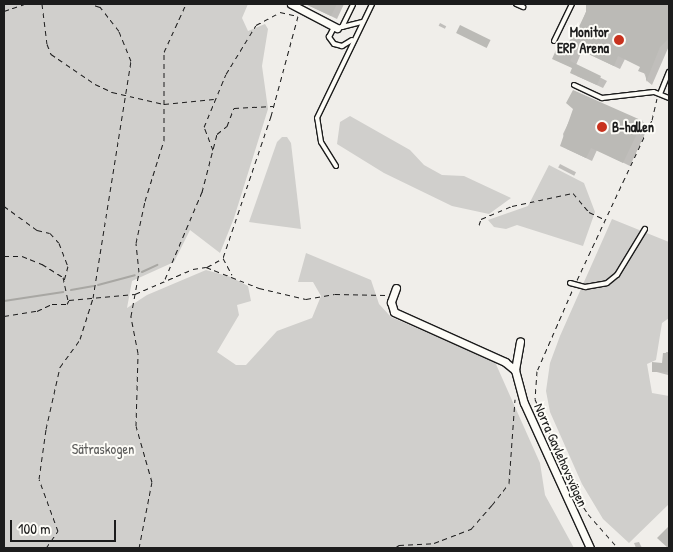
<!DOCTYPE html>
<html>
<head>
<meta charset="utf-8">
<style>
  body { margin:0 }
  #map { position:relative; width:673px; height:552px; overflow:hidden; background:#f0eeea; font-family:"Patrick Hand",sans-serif }
  div>[style] { position:absolute }
  .green>* { inset:0; background:#d0cfcc }
  .shadow>* { inset:0; background:#0003; transform-origin:0 0 }
  .stream>* { height:2px; margin:-1px; padding:0 1px; transform-origin:1px; border-radius:1px; background:#a8a7a3 }
  .building>* { inset:0; background:#bbbab6; transform-origin:0 0 }
  .path>* { height:1px; margin-top:-0.5px; transform-origin:0; background:repeating-linear-gradient(90deg,#1c1c1c 0 5px,transparent 0 9px) }
  .roads { filter:drop-shadow(1px 0 #1c1c1c) drop-shadow(-1px 0 #1c1c1c) drop-shadow(0 1px #1c1c1c) drop-shadow(0 -1px #1c1c1c) }
  .service>* { height:4px; margin:-2px; padding:0 2px; transform-origin:2px; border-radius:2px; background:#fdfcf7 }
  .minor>* { height:7px; margin:-3.5px; padding:0 3.5px; transform-origin:3.5px; border-radius:3.5px; background:#fdfcf7 }
  .dots>* { width:14px; height:14px; translate:-50% -50%; box-sizing:border-box; border:2px solid #fdfcf7; border-radius:50% }
  span { translate:-50% -50%; white-space:nowrap; text-align:center; line-height:1.15; -webkit-text-stroke:4px #fdfcf7; paint-order:stroke }
  .poi-label { font-size:14px; color:#1c1c1c; font-weight:700 }
  .right { translate:-100% -50%; text-align:right }
  .left { translate:0 -50%; text-align:left }
  .park-label { font-size:14px; color:#5b5b5a }
  .street-label { font-size:14px; color:#1c1c1c }
  .frame { position:absolute; inset:0; border:5px solid #1c1c1c; pointer-events:none }
  .scale { position:absolute; left:10px; top:520px; width:106px; height:22px; box-sizing:border-box; border:2px solid #1c1c1c; border-top:0; padding-left:6px; font-size:15px; line-height:18px; white-space:nowrap; color:#1c1c1c; -webkit-text-stroke:4px #fdfcf7; paint-order:stroke }
</style>
</head>
<body>
<div id="map">
  <div class="green">
    <div style="clip-path:polygon(4px 4px,248px 4px,242px 18px,248px 31px,265px 24px,268px 29px,262px 66px,268px 109px,234px 218px,220px 253px,190px 230px,174px 262px,132px 281px,127px 308px,147px 295px,206px 270px,231px 277px,248px 286px,251px 301px,237px 305px,239px 315px,217px 352px,236px 365px,246px 365px,277px 331px,312px 318px,321px 296px,313px 282px,298px 282px,306px 253px,371px 280px,379px 304px,391px 317px,495px 362px,540px 463px,545px 495px,574px 548px,4px 548px)"></div>
    <div style="clip-path:polygon(350px 116px,410px 150px,424px 165px,442px 175px,464px 176px,511px 198px,489px 214px,452px 206px,384px 173px,337px 144px,340px 122px)"></div>
    <div style="clip-path:polygon(282px 137px,287px 137px,291px 143px,301px 229px,249px 222px,277px 142px)"></div>
    <div style="clip-path:polygon(549px 165px,584px 183px,595px 212px,583px 246px,517px 225px,506px 229px,494px 227px,488px 220px,528px 206px)"></div>
    <div style="clip-path:polygon(612px 219px,669px 242px,669px 318px,662px 323px,656px 360px,647px 364px,652px 393px,669px 396px,669px 504px,629px 543px,603px 519px,582px 484px,550px 412px,546px 391px,550px 363px,560px 336px)"></div>
  </div>
  <div class="shadow">
    <div style="clip-path:polygon(306px 4px,344px 4px,337px 19px)"></div>
    <div style="clip-path:polygon(589px 4px,669px 4px,669px 46px,652px 85px,647px 81px,642px 67px,625px 59px,620px 69px,582px 51px,576px 65px,607px 81px,603px 88px,577px 76px,573px 68px,560px 62px,576px 37px)"></div>
    <div style="left:440px;top:23px;width:7px;height:3px;rotate:27deg"></div>
    <div style="clip-path:polygon(574px 91px,649px 125px,630px 166px,597px 150px,592px 161px,567px 149px,563px 134px,575px 109px)"></div>
    <div style="left:560px;top:164px;width:18px;height:4px;rotate:27deg"></div>
    <div style="clip-path:polygon(666px 352px,669px 352px,669px 383px,668px 375px,653px 371px,663px 364px)"></div>
    <div style="clip-path:polygon(639px 542px,642px 548px,636px 548px,634px 543px)"></div>
  </div>
  <div class="stream">
    <div style="left:142px;top:272px;width:17px;rotate:-25deg"></div>
    <div style="left:98px;top:285px;width:38px;rotate:-15deg"></div>
    <div style="left:71px;top:290px;width:23px;rotate:-10deg"></div>
    <div style="left:4px;top:301px;width:60px;rotate:-8.7deg"></div>
  </div>
  <div class="building">
    <div style="clip-path:polygon(305px 4px,337px 4px,331px 16px)"></div>
    <div style="clip-path:polygon(586px 4px,669px 4px,669px 38px,660px 47px,646px 82px,646px 74px,638px 71px,640px 67px,618px 56px,614px 66px,576px 48px,570px 61px,601px 76px,597px 85px,570px 73px,572px 68px,552px 59px,560px 41px,568px 44px,573px 34px,575px 35px,586px 12px)"></div>
    <div style="left:460px;top:25px;width:34px;height:9px;rotate:26deg"></div>
    <div style="clip-path:polygon(573px 90px,643px 121px,623px 163px,591px 148px,586px 158px,560px 146px,573px 109px,566px 103px)"></div>
    <div style="clip-path:polygon(663px 353px,669px 353px,669px 372px,652px 372px,652px 362px,662px 363px)"></div>
    <div style="clip-path:polygon(669px 526px,669px 548px,668px 548px,657px 538px)"></div>
  </div>
  <div class="path">
    <div style="left:42px;top:4px;width:40px;rotate:82.9deg"></div>
    <div style="left:47px;top:44px;width:11px;rotate:68deg"></div>
    <div style="left:51px;top:54px;width:53px;rotate:34.3deg"></div>
    <div style="left:95px;top:84px;width:19px;rotate:25deg"></div>
    <div style="left:112px;top:92px;width:53px;rotate:13deg"></div>
    <div style="left:164px;top:104px;width:50px;rotate:-5.7deg"></div>
    <div style="left:4px;top:11px;width:21px;rotate:-19deg"></div>
    <div style="left:213px;top:150px;width:25px;rotate:-111deg"></div>
    <div style="left:204px;top:127px;width:57px;rotate:-67.5deg"></div>
    <div style="left:226px;top:74px;width:57px;rotate:-58.5deg"></div>
    <div style="left:256px;top:25px;width:27px;rotate:-28deg"></div>
    <div style="left:280px;top:12px;width:18px;rotate:13deg"></div>
    <div style="left:298px;top:16px;width:104px;rotate:105.1deg"></div>
    <div style="left:271px;top:116px;width:150px;rotate:108.7deg"></div>
    <div style="left:223px;top:258px;width:19px;rotate:62deg"></div>
    <div style="left:4px;top:206px;width:41px;rotate:36deg"></div>
    <div style="left:37px;top:230px;width:13px;rotate:13deg"></div>
    <div style="left:50px;top:233px;width:13px;rotate:48deg"></div>
    <div style="left:59px;top:243px;width:25px;rotate:69deg"></div>
    <div style="left:68px;top:266px;width:16px;rotate:105deg"></div>
    <div style="left:479px;top:225px;width:6px;rotate:-72deg"></div>
    <div style="left:481px;top:219px;width:34px;rotate:-23deg"></div>
    <div style="left:512px;top:206px;width:62px;rotate:-12deg"></div>
    <div style="left:573px;top:193px;width:25px;rotate:50deg"></div>
    <div style="left:589px;top:212px;width:17px;rotate:25deg"></div>
    <div style="left:4px;top:256px;width:18px"></div>
    <div style="left:22px;top:256px;width:22px;rotate:22deg"></div>
    <div style="left:42px;top:264px;width:25px;rotate:32deg"></div>
    <div style="left:63px;top:277px;width:24px;rotate:78deg"></div>
    <div style="left:207px;top:267px;width:18px;rotate:-29deg"></div>
    <div style="left:165px;top:279px;width:95px;rotate:-67deg"></div>
    <div style="left:202px;top:192px;width:60px;rotate:-75.5deg"></div>
    <div style="left:217px;top:134px;width:13px;rotate:-39deg"></div>
    <div style="left:227px;top:126px;width:19px;rotate:-69deg"></div>
    <div style="left:234px;top:108px;width:39px;rotate:-3deg"></div>
    <div style="left:577px;top:280px;width:177px;rotate:-64.9deg"></div>
    <div style="left:652px;top:120px;width:22px;rotate:-77deg"></div>
    <div style="left:572px;top:291px;width:87px;rotate:113.6deg"></div>
    <div style="left:537px;top:371px;width:28px;rotate:94deg"></div>
    <div style="left:535px;top:399px;width:110px;rotate:66.5deg"></div>
    <div style="left:579px;top:500px;width:17px;rotate:57deg"></div>
    <div style="left:588px;top:514px;width:45px;rotate:48.6deg"></div>
    <div style="left:4px;top:316px;width:33px;rotate:-9deg"></div>
    <div style="left:37px;top:311px;width:17px;rotate:-25deg"></div>
    <div style="left:52px;top:304px;width:15px"></div>
    <div style="left:67px;top:304px;width:4px;rotate:-63deg"></div>
    <div style="left:69px;top:300px;width:66px;rotate:-5.2deg"></div>
    <div style="left:135px;top:294px;width:63px;rotate:-23.3deg"></div>
    <div style="left:193px;top:269px;width:13px;rotate:-9deg"></div>
    <div style="left:206px;top:267px;width:57px;rotate:21.6deg"></div>
    <div style="left:259px;top:288px;width:48px;rotate:13.2deg"></div>
    <div style="left:306px;top:299px;width:29px;rotate:-10deg"></div>
    <div style="left:335px;top:294px;width:51px;rotate:1.1deg"></div>
    <div style="left:46px;top:548px;width:21px;rotate:-55deg"></div>
    <div style="left:58px;top:531px;width:55px;rotate:-110.1deg"></div>
    <div style="left:39px;top:479px;width:50px;rotate:-82deg"></div>
    <div style="left:46px;top:429px;width:64px;rotate:-77.3deg"></div>
    <div style="left:60px;top:367px;width:34px;rotate:-54deg"></div>
    <div style="left:80px;top:339px;width:43px;rotate:-72.4deg"></div>
    <div style="left:93px;top:298px;width:240px;rotate:-80.9deg"></div>
    <div style="left:131px;top:61px;width:32px;rotate:-112deg"></div>
    <div style="left:119px;top:31px;width:31px;rotate:-128deg"></div>
    <div style="left:100px;top:7px;width:9px;rotate:-162deg"></div>
    <div style="left:139px;top:548px;width:67px;rotate:-78.9deg"></div>
    <div style="left:152px;top:482px;width:58px;rotate:-105.9deg"></div>
    <div style="left:136px;top:426px;width:73px;rotate:-88.4deg"></div>
    <div style="left:138px;top:353px;width:38px;rotate:-101deg"></div>
    <div style="left:131px;top:316px;width:45px;rotate:-79.7deg"></div>
    <div style="left:139px;top:272px;width:29px;rotate:-96deg"></div>
    <div style="left:136px;top:243px;width:43px;rotate:-77.9deg"></div>
    <div style="left:145px;top:201px;width:64px;rotate:-72.7deg"></div>
    <div style="left:164px;top:140px;width:88px;rotate:-90deg"></div>
    <div style="left:164px;top:52px;width:53px;rotate:-65.4deg"></div>
    <div style="left:395px;top:548px;width:5px;rotate:-37deg"></div>
    <div style="left:399px;top:545px;width:35px;rotate:-3deg"></div>
    <div style="left:434px;top:543px;width:40px;rotate:-21deg"></div>
    <div style="left:471px;top:529px;width:32px;rotate:-49deg"></div>
    <div style="left:492px;top:505px;width:28px;rotate:-52deg"></div>
    <div style="left:509px;top:483px;width:84px;rotate:-85.9deg"></div>
  </div>
  <div class="roads">
    <div class="service">
      <div style="left:516px;top:4px;width:8px;rotate:23deg"></div>
      <div style="left:342px;top:27px;width:21px;rotate:-14deg"></div>
      <div style="left:352px;top:40px;width:12px;rotate:149deg"></div>
      <div style="left:342px;top:46px;width:8px;rotate:-166deg"></div>
      <div style="left:334px;top:44px;width:9px;rotate:-126deg"></div>
      <div style="left:329px;top:37px;width:9px;rotate:-63deg"></div>
      <div style="left:333px;top:29px;width:9px;rotate:-13deg"></div>
      <div style="left:342px;top:27px;width:25px;rotate:-64deg"></div>
      <div style="left:554px;top:41px;width:41px;rotate:-64.1deg"></div>
      <div style="left:574px;top:85px;width:31px;rotate:25deg"></div>
      <div style="left:602px;top:98px;width:52px;rotate:-6.6deg"></div>
      <div style="left:654px;top:92px;width:16px;rotate:22deg"></div>
      <div style="left:660px;top:94px;width:24px;rotate:-68deg"></div>
      <div style="left:336px;top:166px;width:28px;rotate:-122deg"></div>
      <div style="left:321px;top:142px;width:24px;rotate:-99deg"></div>
      <div style="left:317px;top:118px;width:127px;rotate:-64.2deg"></div>
      <div style="left:570px;top:283px;width:16px;rotate:15deg"></div>
      <div style="left:585px;top:287px;width:22px;rotate:-10deg"></div>
      <div style="left:607px;top:283px;width:13px;rotate:-39deg"></div>
      <div style="left:617px;top:275px;width:54px;rotate:-58.7deg"></div>
    </div>
    <div class="minor">
      <div style="left:291px;top:4px;width:52px;rotate:27.6deg"></div>
      <div style="left:396px;top:288px;width:15px;rotate:110deg"></div>
      <div style="left:391px;top:302px;width:10px;rotate:73deg"></div>
      <div style="left:394px;top:312px;width:122px;rotate:24.2deg"></div>
      <div style="left:505px;top:362px;width:13px;rotate:39deg"></div>
      <div style="left:515px;top:370px;width:34px;rotate:75deg"></div>
      <div style="left:524px;top:403px;width:159px;rotate:65.5deg"></div>
      <div style="left:515px;top:370px;width:29px;rotate:-80deg"></div>
    </div>
  </div>
  <div class="dots">
    <div style="left:619px;top:40px;background:#c8321e"></div>
    <div style="left:602px;top:127px;background:#c8321e"></div>
  </div>
  <div class="poi-label">
    <span class="right" style="left:609px;top:40px">Monitor<br>ERP Arena</span>
    <span class="left" style="left:612px;top:127px">B-hallen</span>
  </div>
  <div class="park-label">
    <span style="left:103px;top:449px">Sätraskogen</span>
  </div>
  <div class="street-label">
    <span style="left:561px;top:455px;rotate:66deg">Norra Gavlehovsvägen</span>
  </div>
  <div class="frame"></div>
  <div class="scale">100 m</div>
</div>
</body>
</html>
